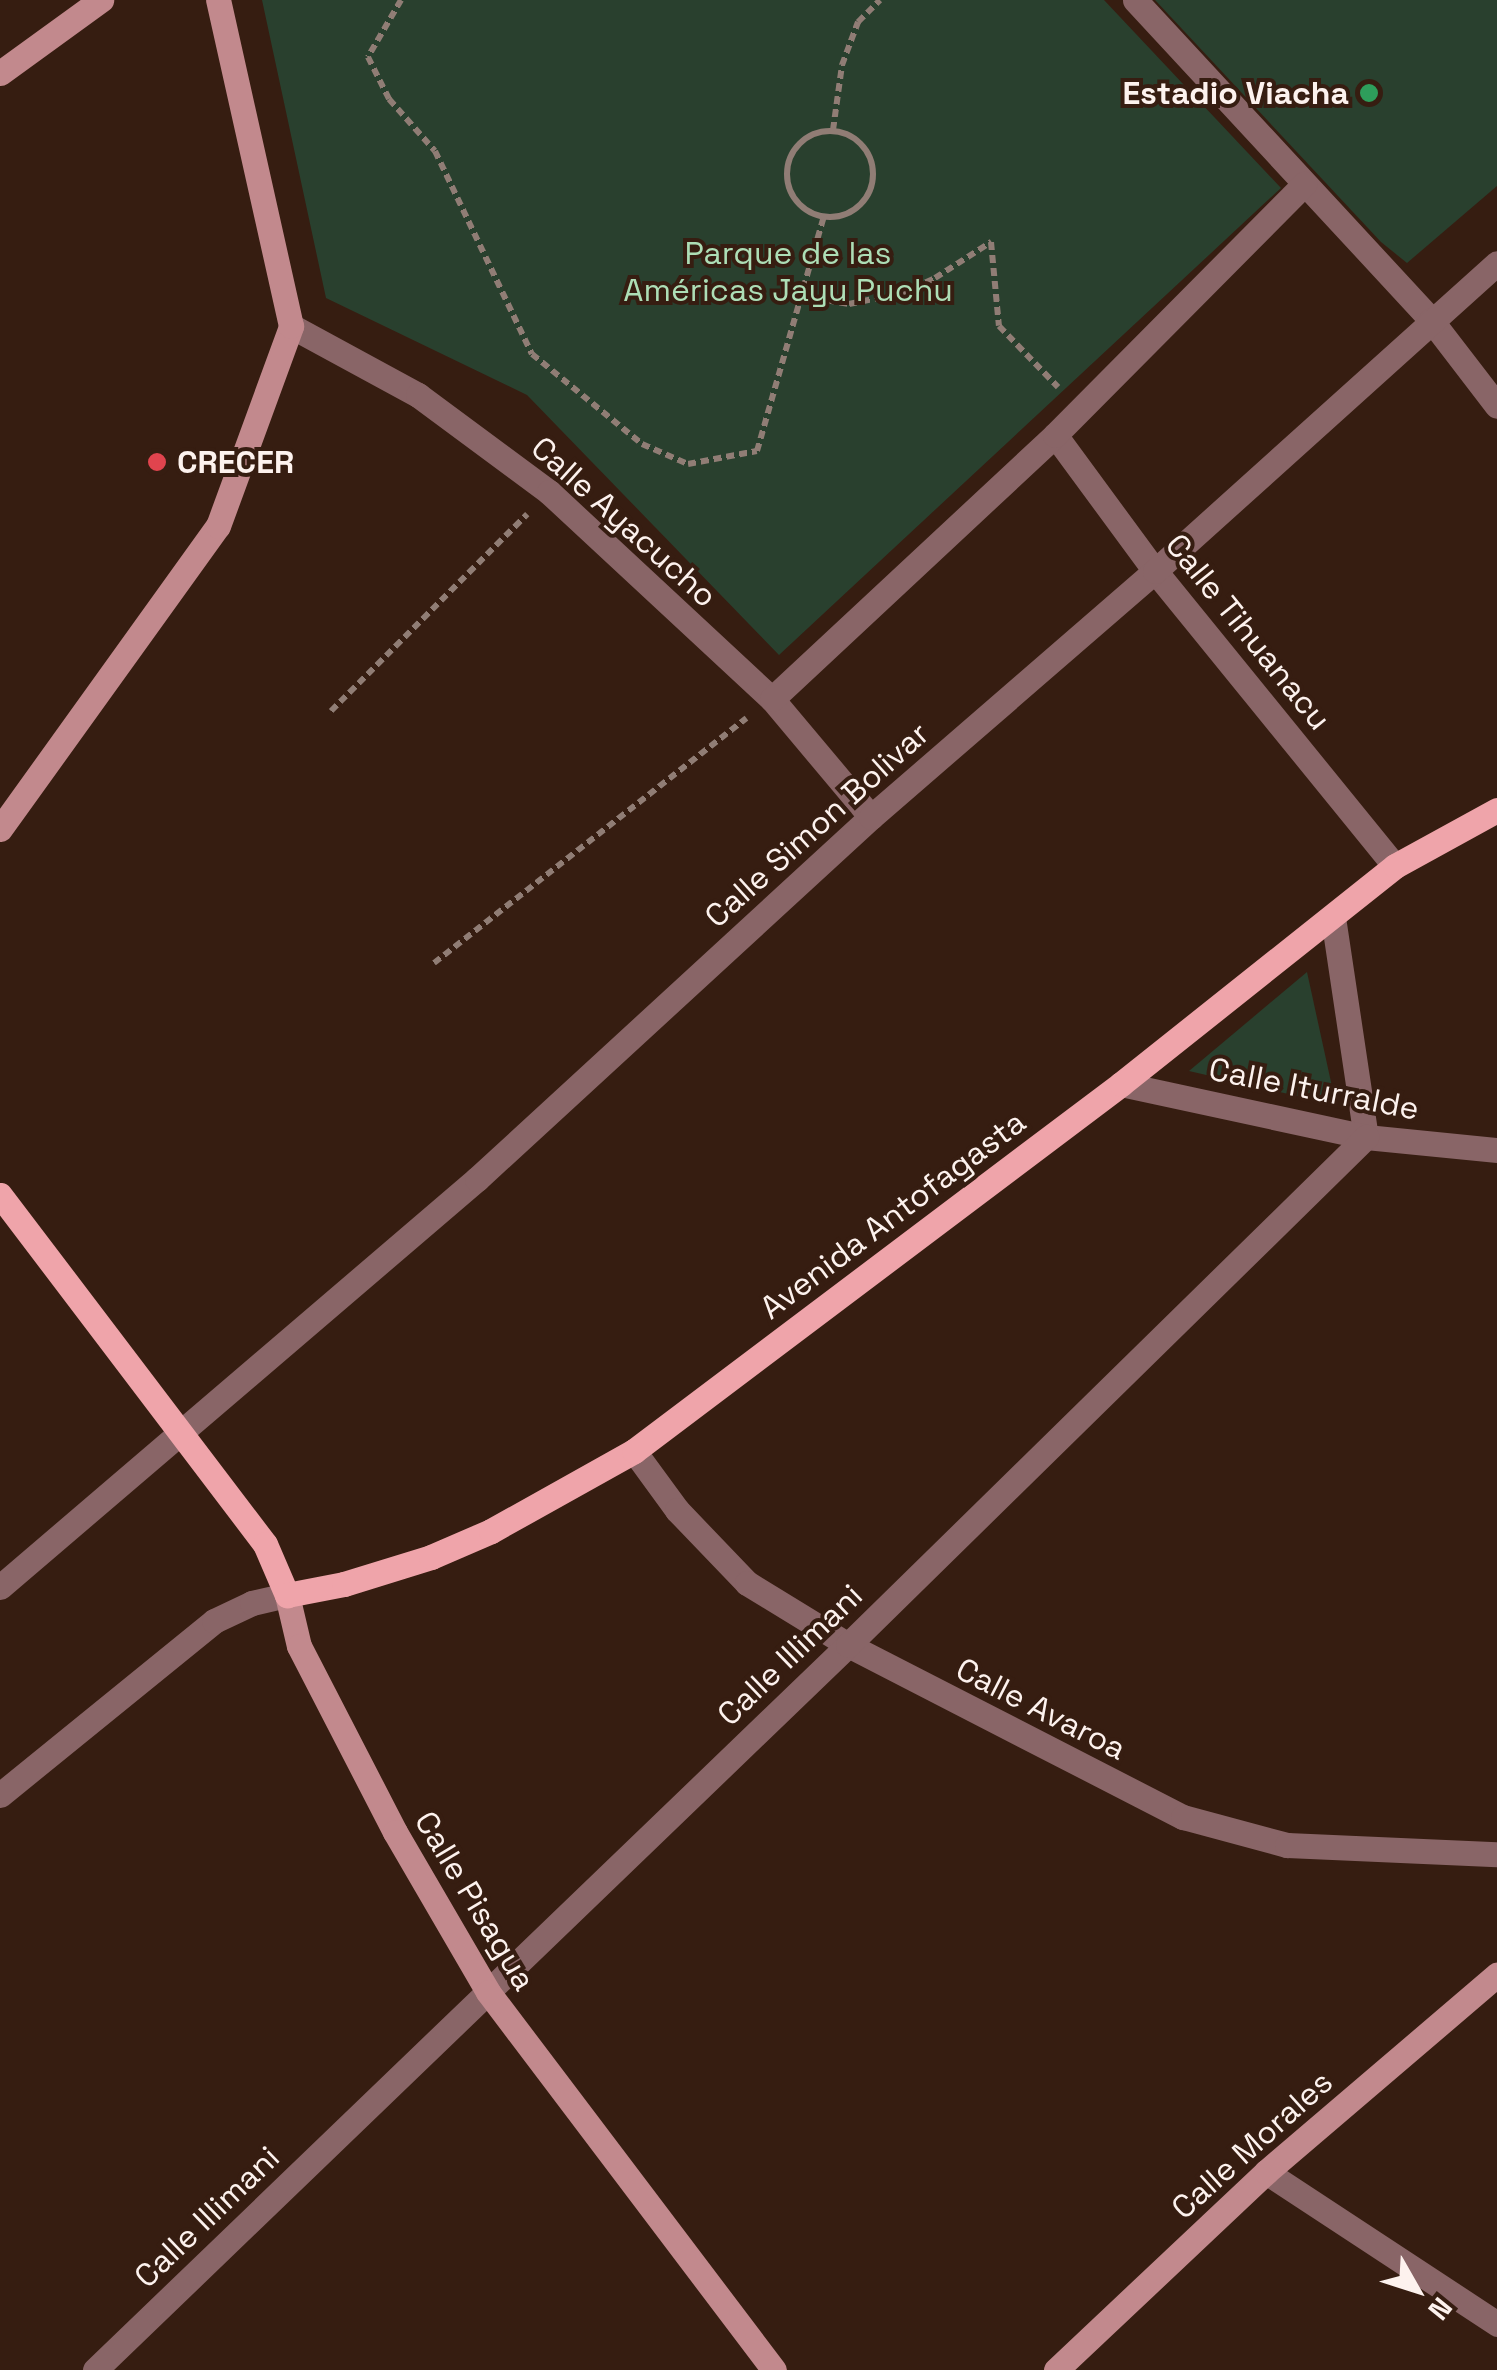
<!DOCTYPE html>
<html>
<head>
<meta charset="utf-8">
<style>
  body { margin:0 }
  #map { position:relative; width:1497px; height:2370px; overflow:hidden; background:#361d11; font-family:"Space Grotesk",sans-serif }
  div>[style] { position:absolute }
  .green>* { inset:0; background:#29402e }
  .path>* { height:6px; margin-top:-3px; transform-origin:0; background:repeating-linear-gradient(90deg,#907d75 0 8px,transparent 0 13px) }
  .path>.ring { margin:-3px; padding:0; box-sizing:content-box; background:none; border:6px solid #907d75; border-radius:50% }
  .minor>* { height:25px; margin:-12.5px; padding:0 12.5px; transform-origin:12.5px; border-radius:12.5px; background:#896567 }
  .secondary>* { height:25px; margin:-12.5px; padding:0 12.5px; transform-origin:12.5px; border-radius:12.5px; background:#c2898d }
  .primary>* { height:25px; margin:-12.5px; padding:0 12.5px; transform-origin:12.5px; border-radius:12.5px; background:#efa4aa }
  .dots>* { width:28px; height:28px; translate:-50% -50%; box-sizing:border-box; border:5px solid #361d11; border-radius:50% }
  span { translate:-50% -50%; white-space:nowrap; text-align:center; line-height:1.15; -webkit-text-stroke:8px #361d11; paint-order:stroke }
  .poi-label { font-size:32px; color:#fdf2ee; font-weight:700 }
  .right { translate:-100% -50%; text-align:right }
  .left { translate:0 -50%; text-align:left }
  .park-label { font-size:32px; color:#addeb6 }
  .street-label { font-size:32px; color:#fdf2ee }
  .north { position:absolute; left:1367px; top:2240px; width:100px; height:100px; -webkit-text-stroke:8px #361d11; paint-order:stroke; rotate:129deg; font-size:28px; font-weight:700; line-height:40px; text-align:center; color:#fdf2ee }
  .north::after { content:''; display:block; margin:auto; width:35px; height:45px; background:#fdf2ee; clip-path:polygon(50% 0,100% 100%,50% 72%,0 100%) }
</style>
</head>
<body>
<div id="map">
  <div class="green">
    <div style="clip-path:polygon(262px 0,1104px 0,1281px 188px,779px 655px,527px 395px,326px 298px)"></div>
    <div style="clip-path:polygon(1155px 0,1497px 0,1497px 186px,1407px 263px,1381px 242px)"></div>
    <div style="clip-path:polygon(1307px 972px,1336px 1105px,1189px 1071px)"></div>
  </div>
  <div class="path">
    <div style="left:401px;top:0;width:66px;rotate:120.1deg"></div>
    <div style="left:368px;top:57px;width:47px;rotate:63.4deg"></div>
    <div style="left:389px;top:99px;width:69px;rotate:48.5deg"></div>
    <div style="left:435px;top:151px;width:225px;rotate:64.5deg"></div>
    <div style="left:532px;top:354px;width:142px;rotate:39.3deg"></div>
    <div style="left:642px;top:444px;width:50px;rotate:23.5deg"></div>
    <div style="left:688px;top:464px;width:70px;rotate:-10.7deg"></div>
    <div style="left:757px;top:451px;width:244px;rotate:-74.1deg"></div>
    <div style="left:833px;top:130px;width:66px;rotate:-82.1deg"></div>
    <div style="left:842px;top:65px;width:46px;rotate:-69.6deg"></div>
    <div style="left:858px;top:22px;width:31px;rotate:-45deg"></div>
    <div class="ring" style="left:787px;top:131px;width:80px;height:80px"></div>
    <div style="left:801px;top:296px;width:49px;rotate:9.5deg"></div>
    <div style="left:849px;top:304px;width:54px;rotate:-11.7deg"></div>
    <div style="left:902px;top:293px;width:36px;rotate:-24deg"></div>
    <div style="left:935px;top:278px;width:67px;rotate:-32.7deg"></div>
    <div style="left:991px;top:242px;width:84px;rotate:84.6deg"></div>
    <div style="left:999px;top:326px;width:85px;rotate:46deg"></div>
    <div style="left:331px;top:711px;width:278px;rotate:-45.1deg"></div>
    <div style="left:434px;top:963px;width:397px;rotate:-38.1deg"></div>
  </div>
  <div class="minor">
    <div style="left:1135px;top:0;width:436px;rotate:47.2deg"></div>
    <div style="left:1431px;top:320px;width:108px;rotate:52.5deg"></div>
    <div style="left:291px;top:326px;width:145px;rotate:28.5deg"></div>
    <div style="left:418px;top:395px;width:163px;rotate:36.5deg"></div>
    <div style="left:549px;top:492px;width:304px;rotate:42.9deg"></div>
    <div style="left:772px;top:699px;width:154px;rotate:50deg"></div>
    <div style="left:1055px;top:435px;width:169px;rotate:53.7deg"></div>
    <div style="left:1155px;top:571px;width:380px;rotate:50.9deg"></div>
    <div style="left:772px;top:699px;width:387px;rotate:-43deg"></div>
    <div style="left:1055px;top:435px;width:354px;rotate:-45.2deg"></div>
    <div style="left:1333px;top:917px;width:222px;rotate:81.5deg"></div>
    <div style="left:1121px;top:1084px;width:251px;rotate:12.2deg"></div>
    <div style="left:1366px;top:1137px;width:132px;rotate:5.7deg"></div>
    <div style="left:634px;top:1451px;width:73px;rotate:53.9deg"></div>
    <div style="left:677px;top:1510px;width:101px;rotate:46.2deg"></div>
    <div style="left:747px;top:1583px;width:119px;rotate:31.5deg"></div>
    <div style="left:848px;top:1645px;width:377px;rotate:27.2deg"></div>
    <div style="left:1183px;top:1817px;width:108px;rotate:15.1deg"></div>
    <div style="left:1287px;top:1845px;width:210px;rotate:2.5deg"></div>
    <div style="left:0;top:1587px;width:628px;rotate:-40.54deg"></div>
    <div style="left:477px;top:1179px;width:535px;rotate:-42.58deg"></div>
    <div style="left:871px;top:817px;width:376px;rotate:-40.9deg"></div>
    <div style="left:1155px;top:571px;width:460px;rotate:-42deg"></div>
    <div style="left:0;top:1795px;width:276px;rotate:-39.1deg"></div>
    <div style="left:214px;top:1621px;width:42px;rotate:-25.3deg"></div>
    <div style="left:252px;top:1603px;width:36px;rotate:-13deg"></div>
    <div style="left:1266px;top:2172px;width:277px;rotate:33.3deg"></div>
    <div style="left:95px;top:2370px;width:1045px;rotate:-43.91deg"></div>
    <div style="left:848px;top:1645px;width:726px;rotate:-44.44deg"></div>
  </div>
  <div class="secondary">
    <div style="left:0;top:73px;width:125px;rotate:-35.9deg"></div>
    <div style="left:0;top:829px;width:373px;rotate:-54.3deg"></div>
    <div style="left:218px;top:526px;width:213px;rotate:-69.9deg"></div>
    <div style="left:291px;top:326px;width:334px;rotate:-102.6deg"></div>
    <div style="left:287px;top:1595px;width:52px;rotate:76.8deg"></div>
    <div style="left:299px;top:1646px;width:209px;rotate:62.7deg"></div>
    <div style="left:395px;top:1832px;width:185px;rotate:59.8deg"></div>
    <div style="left:488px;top:1992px;width:474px;rotate:52.9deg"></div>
    <div style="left:1056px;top:2370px;width:289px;rotate:-43.3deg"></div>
    <div style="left:1266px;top:2172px;width:304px;rotate:-40.5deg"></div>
  </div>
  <div class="primary">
    <div style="left:0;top:1195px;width:438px;rotate:52.8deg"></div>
    <div style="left:265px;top:1544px;width:56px;rotate:66.7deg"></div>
    <div style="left:287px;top:1595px;width:58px;rotate:-10.9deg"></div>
    <div style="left:344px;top:1584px;width:91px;rotate:-17.2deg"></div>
    <div style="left:431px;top:1557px;width:65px;rotate:-23.4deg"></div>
    <div style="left:491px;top:1531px;width:164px;rotate:-29.2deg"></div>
    <div style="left:634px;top:1451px;width:610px;rotate:-37deg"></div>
    <div style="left:1121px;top:1084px;width:350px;rotate:-38.5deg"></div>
    <div style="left:1395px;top:866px;width:116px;rotate:-28.8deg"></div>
  </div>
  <div class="dots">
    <div style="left:1369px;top:93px;background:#2e9e5b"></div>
    <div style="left:157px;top:462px;background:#e0444e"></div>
  </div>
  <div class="poi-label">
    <span class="right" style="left:1349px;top:93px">Estadio Viacha</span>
    <span class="left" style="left:177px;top:462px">CRECER</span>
  </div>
  <div class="park-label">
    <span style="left:788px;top:272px">Parque de las<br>Américas Jayu Puchu</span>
  </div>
  <div class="street-label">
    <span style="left:624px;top:522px;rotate:42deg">Calle Ayacucho</span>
    <span style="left:1248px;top:632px;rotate:51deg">Calle Tihuanacu</span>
    <span style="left:817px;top:825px;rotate:-42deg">Calle Simon Bolivar</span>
    <span style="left:1314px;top:1089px;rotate:11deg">Calle Iturralde</span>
    <span style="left:893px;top:1215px;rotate:-37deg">Avenida Antofagasta</span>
    <span style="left:790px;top:1655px;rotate:-44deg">Calle Illimani</span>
    <span style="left:1041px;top:1709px;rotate:27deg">Calle Avaroa</span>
    <span style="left:475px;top:1901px;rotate:59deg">Calle Pisagua</span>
    <span style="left:1252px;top:2145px;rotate:-42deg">Calle Morales</span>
    <span style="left:207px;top:2217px;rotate:-44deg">Calle Illimani</span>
  </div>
  <div class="north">N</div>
</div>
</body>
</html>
